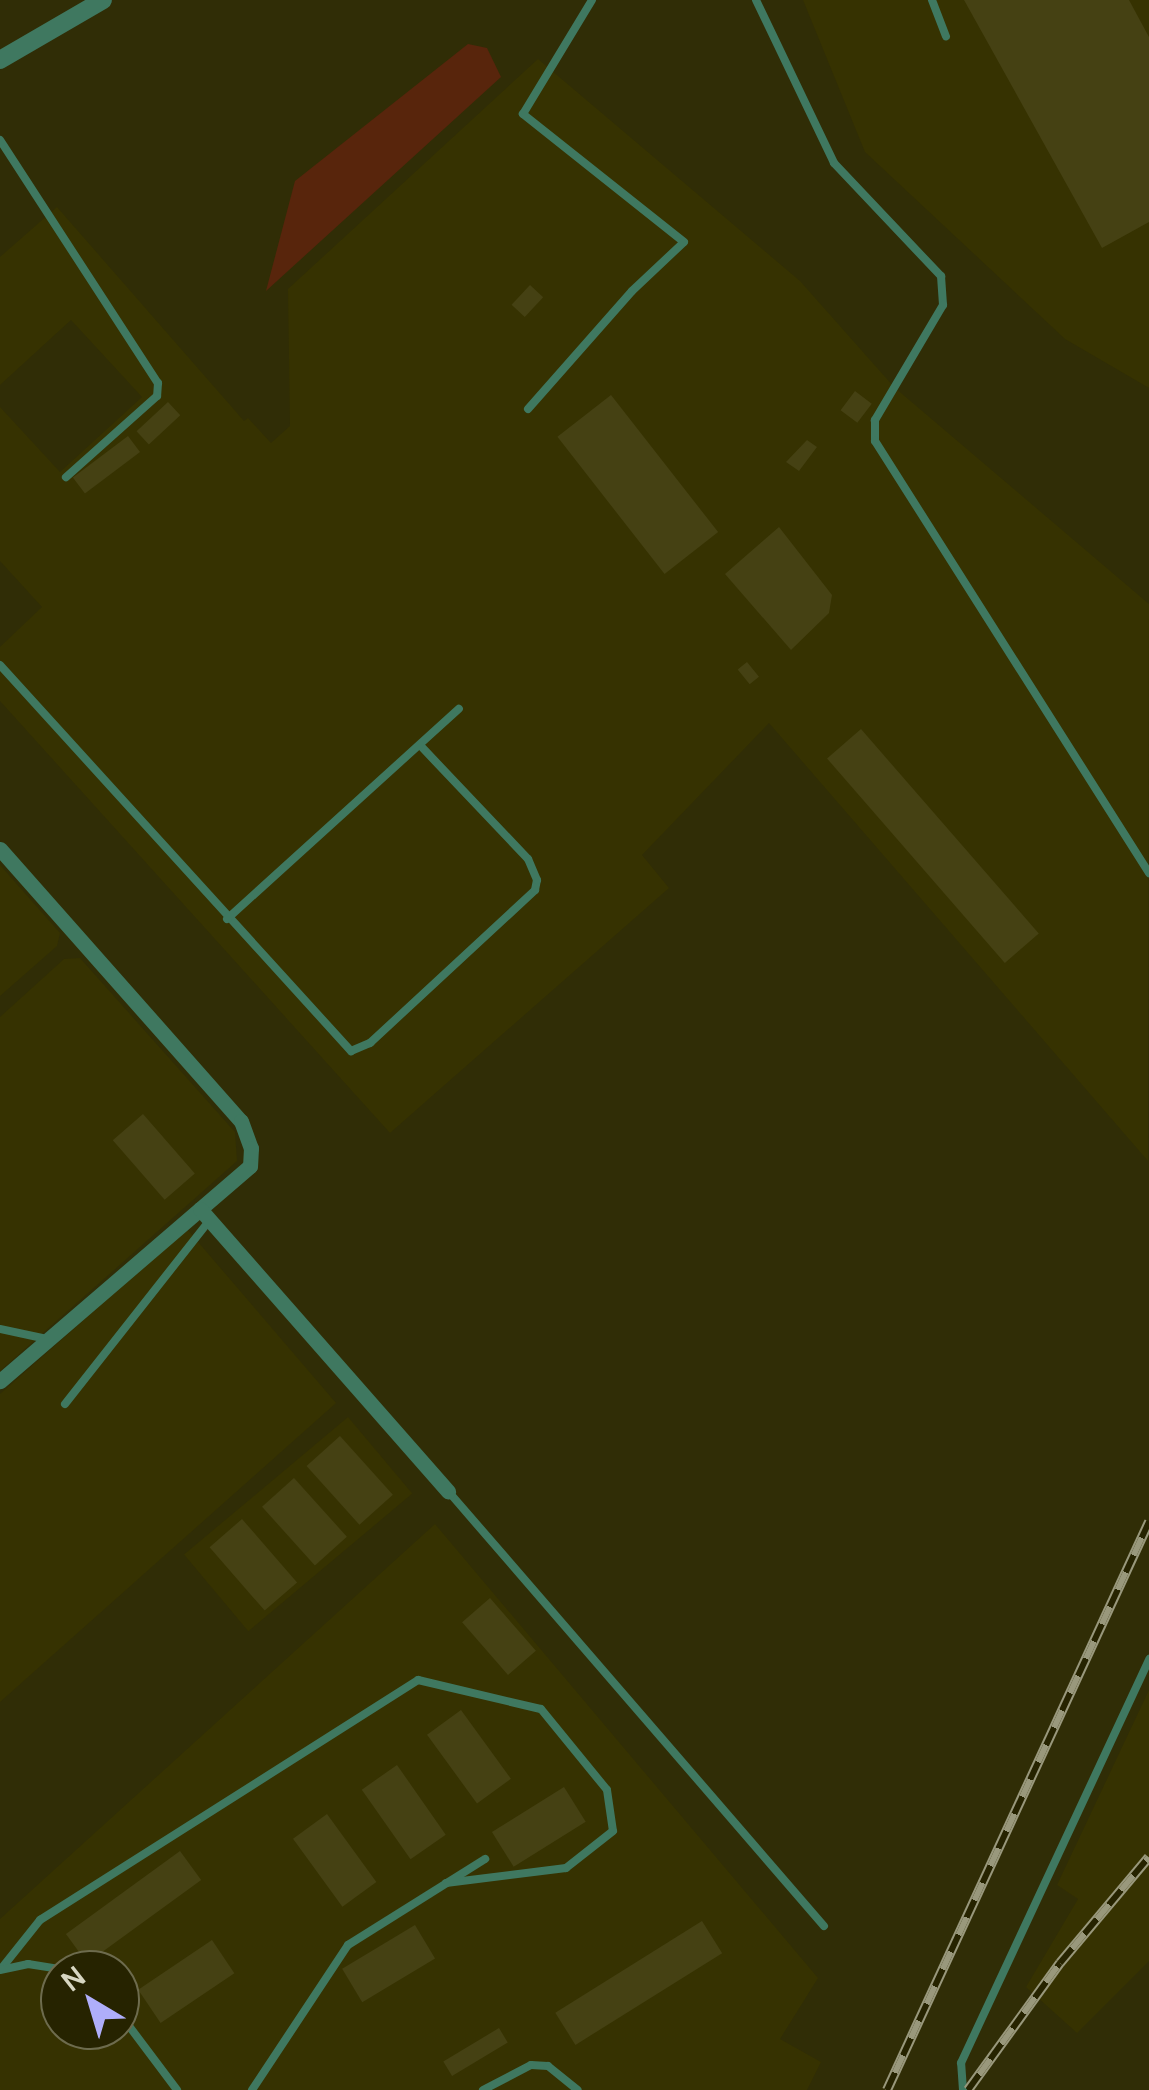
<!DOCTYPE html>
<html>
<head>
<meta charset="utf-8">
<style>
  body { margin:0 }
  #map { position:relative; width:1149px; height:2090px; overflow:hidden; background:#302d06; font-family:Manrope,sans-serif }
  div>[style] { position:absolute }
  .built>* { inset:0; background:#363201; transform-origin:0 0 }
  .green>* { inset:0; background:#58250c }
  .building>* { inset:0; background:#454113; transform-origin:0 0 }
  .service>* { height:8px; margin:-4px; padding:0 4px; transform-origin:4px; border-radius:4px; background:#3f7860 }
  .minor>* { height:15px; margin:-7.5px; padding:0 7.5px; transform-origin:7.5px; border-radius:7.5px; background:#3f7860 }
  .tertiary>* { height:18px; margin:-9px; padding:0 9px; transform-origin:9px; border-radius:9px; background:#3f7860 }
  .rail>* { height:10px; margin-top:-5px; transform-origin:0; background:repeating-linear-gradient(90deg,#262300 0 19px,#99987c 0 38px); box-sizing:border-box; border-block:2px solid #99987c }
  span { translate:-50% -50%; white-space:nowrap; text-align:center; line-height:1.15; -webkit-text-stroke:9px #262300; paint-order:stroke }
  .north { position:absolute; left:40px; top:1950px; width:100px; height:100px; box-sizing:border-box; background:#262300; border:2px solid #6d6b4d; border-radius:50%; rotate:322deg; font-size:28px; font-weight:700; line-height:40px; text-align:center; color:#d7d6c1 }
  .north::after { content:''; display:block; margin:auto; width:35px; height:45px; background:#afaefa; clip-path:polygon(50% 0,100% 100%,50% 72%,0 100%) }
</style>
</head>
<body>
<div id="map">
  <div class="built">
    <div style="clip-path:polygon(803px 0,1149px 0,1149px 388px,1065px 339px,865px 152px)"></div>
    <div style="clip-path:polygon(538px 59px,800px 281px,894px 387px,1149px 604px,1148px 1161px,769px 723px,642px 855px,669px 888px,390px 1133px,0 701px,0 647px,42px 607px,0 561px,0 407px,60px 472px,142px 397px,71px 320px,0 385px,0 257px,57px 207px,244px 421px,248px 418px,271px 443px,290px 426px,288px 289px)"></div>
    <div style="clip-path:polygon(0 865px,60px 933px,57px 946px,0 996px)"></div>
    <div style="clip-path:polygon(80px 958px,235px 1132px,237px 1161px,0 1371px,0 1017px,64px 959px)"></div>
    <div style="clip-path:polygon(187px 1229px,336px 1403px,0 1702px,0 1394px)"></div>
    <div style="left:348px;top:1417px;width:100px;height:214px;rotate:50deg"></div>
    <div style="clip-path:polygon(evenodd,435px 1524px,818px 1978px,780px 2039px,821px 2062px,807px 2090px,0 2090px,0 1919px,435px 1524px,60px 1970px,120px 1970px,120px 2030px,60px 2030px,60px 1970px)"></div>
    <div style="clip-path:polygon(1149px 1690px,1149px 1961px,1077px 2033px,1026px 1987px,1078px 1899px,1057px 1885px)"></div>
  </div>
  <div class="green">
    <div style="clip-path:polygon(468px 44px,487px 48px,501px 77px,266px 291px,295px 181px)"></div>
  </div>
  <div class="building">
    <div style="clip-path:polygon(964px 0,1129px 0,1149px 37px,1149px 222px,1102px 248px)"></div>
    <div style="left:530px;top:285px;width:18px;height:27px;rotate:43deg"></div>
    <div style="left:855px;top:391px;width:21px;height:24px;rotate:37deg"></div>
    <div style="left:611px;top:395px;width:174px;height:68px;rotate:52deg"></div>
    <div style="left:168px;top:402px;width:18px;height:43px;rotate:47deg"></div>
    <div style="left:128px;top:436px;width:20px;height:69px;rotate:53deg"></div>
    <div style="clip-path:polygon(807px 440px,817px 447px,799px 471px,786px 462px)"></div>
    <div style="clip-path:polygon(779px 527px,832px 595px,829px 613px,791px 650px,725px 574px)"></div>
    <div style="left:747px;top:662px;width:19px;height:12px;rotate:51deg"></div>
    <div style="left:861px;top:729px;width:271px;height:45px;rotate:49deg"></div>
    <div style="left:143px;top:1114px;width:79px;height:40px;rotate:49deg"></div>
    <div style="left:340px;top:1436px;width:79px;height:45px;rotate:48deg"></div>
    <div style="left:294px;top:1478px;width:79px;height:43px;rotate:48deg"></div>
    <div style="left:242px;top:1519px;width:84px;height:43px;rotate:49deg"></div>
    <div style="left:490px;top:1598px;width:70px;height:37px;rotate:49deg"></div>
    <div style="left:461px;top:1710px;width:85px;height:42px;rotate:54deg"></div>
    <div style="left:397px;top:1765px;width:85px;height:43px;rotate:55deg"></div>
    <div style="left:564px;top:1787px;width:41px;height:85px;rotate:58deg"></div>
    <div style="left:327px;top:1814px;width:84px;height:42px;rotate:54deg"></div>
    <div style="left:180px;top:1851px;width:36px;height:141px;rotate:54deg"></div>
    <div style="left:702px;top:1921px;width:38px;height:173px;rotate:58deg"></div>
    <div style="left:415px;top:1925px;width:39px;height:85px;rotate:59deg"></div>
    <div style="left:212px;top:1940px;width:40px;height:89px;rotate:56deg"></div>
    <div style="left:499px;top:2028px;width:17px;height:65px;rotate:59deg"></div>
  </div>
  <div class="service">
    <div style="left:756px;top:0;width:181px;rotate:64.4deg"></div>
    <div style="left:834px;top:163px;width:156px;rotate:46.6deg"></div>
    <div style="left:941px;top:276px;width:29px;rotate:86deg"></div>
    <div style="left:943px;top:305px;width:134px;rotate:120.6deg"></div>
    <div style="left:875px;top:420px;width:21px;rotate:90deg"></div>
    <div style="left:875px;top:441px;width:512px;rotate:57.61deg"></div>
    <div style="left:932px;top:0;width:39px;rotate:69deg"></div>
    <div style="left:0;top:140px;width:290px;rotate:57deg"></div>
    <div style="left:158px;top:383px;width:13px;rotate:94deg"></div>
    <div style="left:157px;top:396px;width:122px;rotate:138.3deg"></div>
    <div style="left:528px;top:409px;width:157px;rotate:-48.6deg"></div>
    <div style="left:632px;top:291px;width:71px;rotate:-43.3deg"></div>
    <div style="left:684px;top:242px;width:206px;rotate:-141.5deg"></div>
    <div style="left:523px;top:114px;width:133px;rotate:-58.8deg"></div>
    <div style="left:0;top:665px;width:522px;rotate:47.72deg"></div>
    <div style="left:351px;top:1051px;width:21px;rotate:-23deg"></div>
    <div style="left:370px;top:1043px;width:225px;rotate:-42.8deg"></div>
    <div style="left:535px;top:890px;width:10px;rotate:-79deg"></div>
    <div style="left:537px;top:880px;width:23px;rotate:-113deg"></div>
    <div style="left:528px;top:859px;width:157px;rotate:-133.5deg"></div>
    <div style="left:227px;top:919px;width:313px;rotate:-42.2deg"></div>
    <div style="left:0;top:1329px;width:48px;rotate:12deg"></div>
    <div style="left:65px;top:1404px;width:234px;rotate:-51.8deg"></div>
    <div style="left:448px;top:1491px;width:575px;rotate:49.16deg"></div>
    <div style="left:1px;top:1969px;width:63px;rotate:-51.5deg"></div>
    <div style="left:40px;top:1920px;width:448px;rotate:-32.4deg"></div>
    <div style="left:418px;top:1680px;width:126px;rotate:13.3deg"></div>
    <div style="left:541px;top:1709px;width:104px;rotate:50.8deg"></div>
    <div style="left:607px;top:1790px;width:41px;rotate:81.7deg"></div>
    <div style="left:613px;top:1831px;width:60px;rotate:141.8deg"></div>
    <div style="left:566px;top:1868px;width:121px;rotate:172.9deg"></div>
    <div style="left:0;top:1970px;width:29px;rotate:-12deg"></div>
    <div style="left:28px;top:1964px;width:36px;rotate:9deg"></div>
    <div style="left:120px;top:2014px;width:95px;rotate:53.1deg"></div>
    <div style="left:252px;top:2090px;width:174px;rotate:-56.5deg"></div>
    <div style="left:348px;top:1945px;width:162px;rotate:-32.1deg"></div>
    <div style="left:483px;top:2090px;width:54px;rotate:-27.5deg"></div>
    <div style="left:531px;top:2065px;width:17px;rotate:3deg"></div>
    <div style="left:548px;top:2066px;width:38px;rotate:39deg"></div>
    <div style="left:963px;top:2090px;width:27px;rotate:-94deg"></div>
    <div style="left:961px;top:2063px;width:446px;rotate:-65deg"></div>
  </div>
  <div class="minor">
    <div style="left:0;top:849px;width:363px;rotate:48.5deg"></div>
    <div style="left:241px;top:1121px;width:29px;rotate:70deg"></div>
    <div style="left:251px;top:1148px;width:18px;rotate:93deg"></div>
    <div style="left:250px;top:1166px;width:330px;rotate:139.3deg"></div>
    <div style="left:200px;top:1209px;width:376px;rotate:48.7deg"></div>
  </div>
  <div class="tertiary">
    <div style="left:0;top:60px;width:119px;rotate:-30.2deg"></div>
  </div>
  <div class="rail">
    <div style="left:887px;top:2090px;width:626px;rotate:-65.24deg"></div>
    <div style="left:968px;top:2090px;width:157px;rotate:-54.1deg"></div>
    <div style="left:1060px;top:1963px;width:138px;rotate:-50deg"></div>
  </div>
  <div class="north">N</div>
</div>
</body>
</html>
